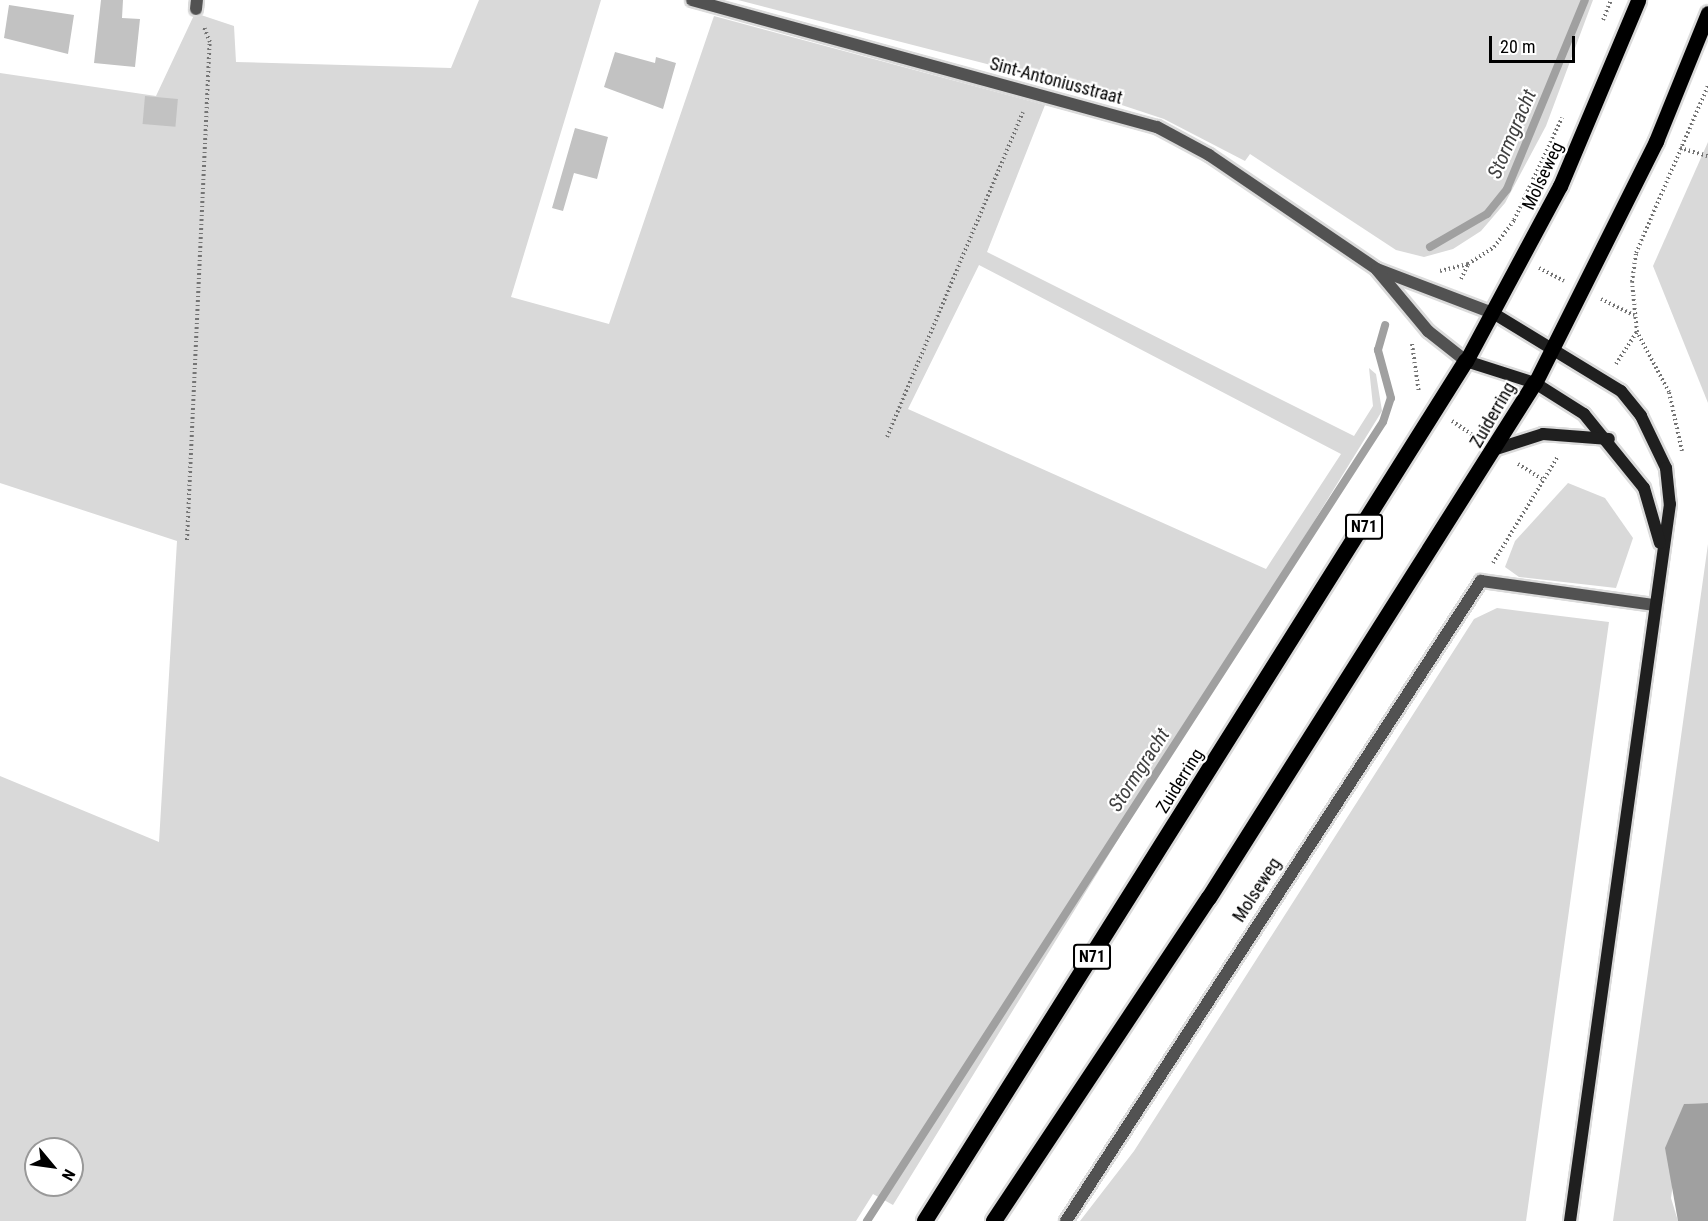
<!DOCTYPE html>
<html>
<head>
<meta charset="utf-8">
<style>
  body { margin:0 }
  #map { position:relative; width:1708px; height:1221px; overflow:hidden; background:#fff; font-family:"Roboto Condensed",sans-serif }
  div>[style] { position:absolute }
  .green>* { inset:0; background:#d9d9d9 }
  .water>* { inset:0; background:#a0a0a0 }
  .stream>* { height:8px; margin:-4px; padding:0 4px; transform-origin:4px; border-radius:4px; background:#a0a0a0 }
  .building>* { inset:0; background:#c2c2c2; transform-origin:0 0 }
  .path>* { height:4px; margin-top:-2px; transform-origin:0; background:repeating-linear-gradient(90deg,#747474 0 1.5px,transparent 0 4.5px) }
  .roads { filter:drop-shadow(2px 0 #dbdbdb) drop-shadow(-2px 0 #dbdbdb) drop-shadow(0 2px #dbdbdb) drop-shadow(0 -2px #dbdbdb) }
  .minor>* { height:12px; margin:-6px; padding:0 6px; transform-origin:6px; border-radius:6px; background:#525252 }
  .secondary>* { height:12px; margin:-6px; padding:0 6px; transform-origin:6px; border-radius:6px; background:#1f1f1f }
  .primary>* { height:15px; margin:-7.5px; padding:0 7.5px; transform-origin:7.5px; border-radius:7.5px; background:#000 }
  .trunk>* { height:16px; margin:-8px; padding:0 8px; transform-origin:8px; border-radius:8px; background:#000 }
  span { translate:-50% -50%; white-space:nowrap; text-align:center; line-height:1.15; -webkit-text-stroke:4.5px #fff; paint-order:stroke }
  .shield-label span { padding:2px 4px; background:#fff; border:2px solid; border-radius:4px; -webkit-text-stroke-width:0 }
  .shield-label { font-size:16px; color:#000; font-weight:700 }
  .street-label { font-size:18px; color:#000 }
  .water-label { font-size:20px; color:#414141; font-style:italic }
  .north { position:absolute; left:24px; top:1137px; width:60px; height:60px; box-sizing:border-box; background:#fff; border:2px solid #999; border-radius:50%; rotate:119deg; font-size:16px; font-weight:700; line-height:24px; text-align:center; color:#000 }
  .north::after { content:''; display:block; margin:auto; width:21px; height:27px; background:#000; clip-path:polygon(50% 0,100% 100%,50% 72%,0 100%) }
  .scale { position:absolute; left:1489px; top:36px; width:86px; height:27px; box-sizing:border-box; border:3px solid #000; border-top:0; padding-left:8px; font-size:18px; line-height:21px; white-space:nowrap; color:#000; -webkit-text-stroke:4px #fff; paint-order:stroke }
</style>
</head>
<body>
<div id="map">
  <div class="green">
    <div style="clip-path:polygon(evenodd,479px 0,601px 0,511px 297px,609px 324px,714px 16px,1045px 105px,987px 252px,1354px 436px,1373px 406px,1369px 368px,1376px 374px,1382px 411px,893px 1205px,873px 1194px,856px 1221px,0 1221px,0 776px,159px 842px,177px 541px,0 483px,0 73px,156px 96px,195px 13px,234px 26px,236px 62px,451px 68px,479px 0,979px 265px,1341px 454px,1266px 569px,908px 409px,979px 265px,479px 0,36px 1149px,72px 1149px,72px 1185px,36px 1185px,36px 1149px)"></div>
    <div style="clip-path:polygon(738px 0,1593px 0,1546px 126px,1505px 203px,1481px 231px,1453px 249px,1424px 257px,1396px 250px,1250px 154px,1245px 161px,1164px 119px,1037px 77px)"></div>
    <div style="clip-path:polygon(1708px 142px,1708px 403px,1653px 266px)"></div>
    <div style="clip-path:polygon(1568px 483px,1605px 498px,1633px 538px,1616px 588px,1519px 577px,1505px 567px,1515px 541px)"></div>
    <div style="clip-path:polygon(1708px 544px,1708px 1103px,1684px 1104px,1671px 1198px,1678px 1221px,1613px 1221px)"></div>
    <div style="clip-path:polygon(1497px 608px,1609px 622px,1526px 1221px,1080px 1221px,1134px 1151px,1474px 619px)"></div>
  </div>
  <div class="water">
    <div style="clip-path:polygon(1708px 1103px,1708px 1221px,1678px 1221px,1665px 1148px,1684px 1104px)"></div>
  </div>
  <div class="stream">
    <div style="left:1430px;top:247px;width:66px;rotate:-30.1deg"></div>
    <div style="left:1487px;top:214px;width:32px;rotate:-51deg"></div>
    <div style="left:1507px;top:189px;width:204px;rotate:-67.6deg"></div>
    <div style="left:867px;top:1221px;width:951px;rotate:-57.15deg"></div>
    <div style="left:1383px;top:422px;width:25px;rotate:-72deg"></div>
    <div style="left:1391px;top:398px;width:50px;rotate:-105.2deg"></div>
    <div style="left:1378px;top:350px;width:26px;rotate:-74deg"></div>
  </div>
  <div class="building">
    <div style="clip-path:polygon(101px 0,123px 0,122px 18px,140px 19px,135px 67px,94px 63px)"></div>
    <div style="clip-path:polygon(9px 5px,74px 15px,68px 54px,4px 38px)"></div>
    <div style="clip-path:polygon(615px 52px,655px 63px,656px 57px,676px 63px,663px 109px,604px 87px)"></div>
    <div style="left:145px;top:96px;width:33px;height:28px;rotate:5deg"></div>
    <div style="clip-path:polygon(575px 128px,608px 137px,597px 179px,574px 173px,563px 211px,552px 208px)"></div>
  </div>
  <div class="path">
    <div style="left:1603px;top:20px;width:22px;rotate:-68deg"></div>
    <div style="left:1680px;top:148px;width:29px;rotate:16deg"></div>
    <div style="left:1539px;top:268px;width:28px;rotate:27deg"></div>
    <div style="left:1440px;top:271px;width:29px;rotate:-14deg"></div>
    <div style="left:1468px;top:264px;width:31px;rotate:-33deg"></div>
    <div style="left:1494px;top:247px;width:34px;rotate:-53deg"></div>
    <div style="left:1514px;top:220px;width:113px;rotate:-64.8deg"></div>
    <div style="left:1461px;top:279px;width:17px;rotate:-65deg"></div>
    <div style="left:1601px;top:299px;width:37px;rotate:26deg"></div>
    <div style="left:1412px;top:344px;width:49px;rotate:81.9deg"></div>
    <div style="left:1616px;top:364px;width:38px;rotate:-57deg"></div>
    <div style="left:1452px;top:421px;width:29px;rotate:34deg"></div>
    <div style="left:887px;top:437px;width:352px;rotate:-67.3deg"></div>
    <div style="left:1682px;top:451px;width:60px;rotate:-102.4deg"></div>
    <div style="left:1669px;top:392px;width:68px;rotate:-118.1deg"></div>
    <div style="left:1637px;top:332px;width:50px;rotate:-95.7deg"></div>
    <div style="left:1632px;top:282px;width:29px;rotate:-82deg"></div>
    <div style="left:1636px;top:253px;width:182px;rotate:-66.7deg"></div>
    <div style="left:1518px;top:464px;width:28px;rotate:32deg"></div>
    <div style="left:187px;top:540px;width:499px;rotate:-87.4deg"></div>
    <div style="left:210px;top:42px;width:16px;rotate:-112deg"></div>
    <div style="left:1493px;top:563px;width:125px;rotate:-58.7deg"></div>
  </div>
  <div class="roads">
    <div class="minor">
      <div style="left:692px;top:0;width:482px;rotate:15.3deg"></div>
      <div style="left:1157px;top:127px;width:59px;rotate:28.3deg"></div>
      <div style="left:1209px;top:155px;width:203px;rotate:34.2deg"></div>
      <div style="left:1377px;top:269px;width:124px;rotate:20.8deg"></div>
      <div style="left:196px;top:9px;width:9px;rotate:-84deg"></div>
      <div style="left:1377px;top:270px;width:80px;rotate:50.1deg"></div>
      <div style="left:1428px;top:331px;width:48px;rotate:38.3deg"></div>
      <div style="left:1066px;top:1221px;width:763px;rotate:-57.04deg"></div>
      <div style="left:1481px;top:581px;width:175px;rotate:7.9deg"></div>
    </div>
    <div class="secondary">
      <div style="left:1493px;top:313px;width:150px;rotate:31.4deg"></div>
      <div style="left:1621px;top:391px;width:32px;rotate:51deg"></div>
      <div style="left:1641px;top:416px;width:58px;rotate:64.3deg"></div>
      <div style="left:1666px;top:468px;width:36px;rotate:84deg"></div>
      <div style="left:1670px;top:504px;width:724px;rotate:97.94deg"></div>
      <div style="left:1466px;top:361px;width:72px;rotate:17.7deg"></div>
      <div style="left:1535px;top:383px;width:58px;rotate:32.3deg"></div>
      <div style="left:1584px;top:414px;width:95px;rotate:51deg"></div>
      <div style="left:1644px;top:488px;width:57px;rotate:73.8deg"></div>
      <div style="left:1496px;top:449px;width:49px;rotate:-17.7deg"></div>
      <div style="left:1543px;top:434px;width:66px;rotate:4.3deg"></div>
    </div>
    <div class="primary">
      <div style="left:1466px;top:361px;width:199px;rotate:-61.8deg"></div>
      <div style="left:1560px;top:186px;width:202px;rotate:-67.2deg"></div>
      <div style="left:1535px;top:383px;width:271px;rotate:-63.4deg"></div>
      <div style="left:1656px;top:141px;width:138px;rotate:-67.9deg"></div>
    </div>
    <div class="trunk">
      <div style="left:925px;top:1221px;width:1016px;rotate:-57.83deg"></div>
      <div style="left:994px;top:1221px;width:388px;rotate:-56.4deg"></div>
      <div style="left:1209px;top:898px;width:610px;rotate:-57.67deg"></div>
    </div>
  </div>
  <div class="shield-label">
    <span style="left:1364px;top:527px">N71</span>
    <span style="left:1092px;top:957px">N71</span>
  </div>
  <div class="street-label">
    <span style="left:1056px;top:81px;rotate:15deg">Sint-Antoniusstraat</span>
    <span style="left:1543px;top:176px;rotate:-65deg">Molseweg</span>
    <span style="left:1493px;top:415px;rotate:-60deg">Zuiderring</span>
    <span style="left:1180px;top:781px;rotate:-58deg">Zuiderring</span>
    <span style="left:1257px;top:890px;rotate:-57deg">Molseweg</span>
  </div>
  <div class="water-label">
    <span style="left:1512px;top:134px;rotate:-67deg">Stormgracht</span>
    <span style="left:1139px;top:770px;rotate:-57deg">Stormgracht</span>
  </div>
  <div class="north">N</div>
  <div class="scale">20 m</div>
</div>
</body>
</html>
